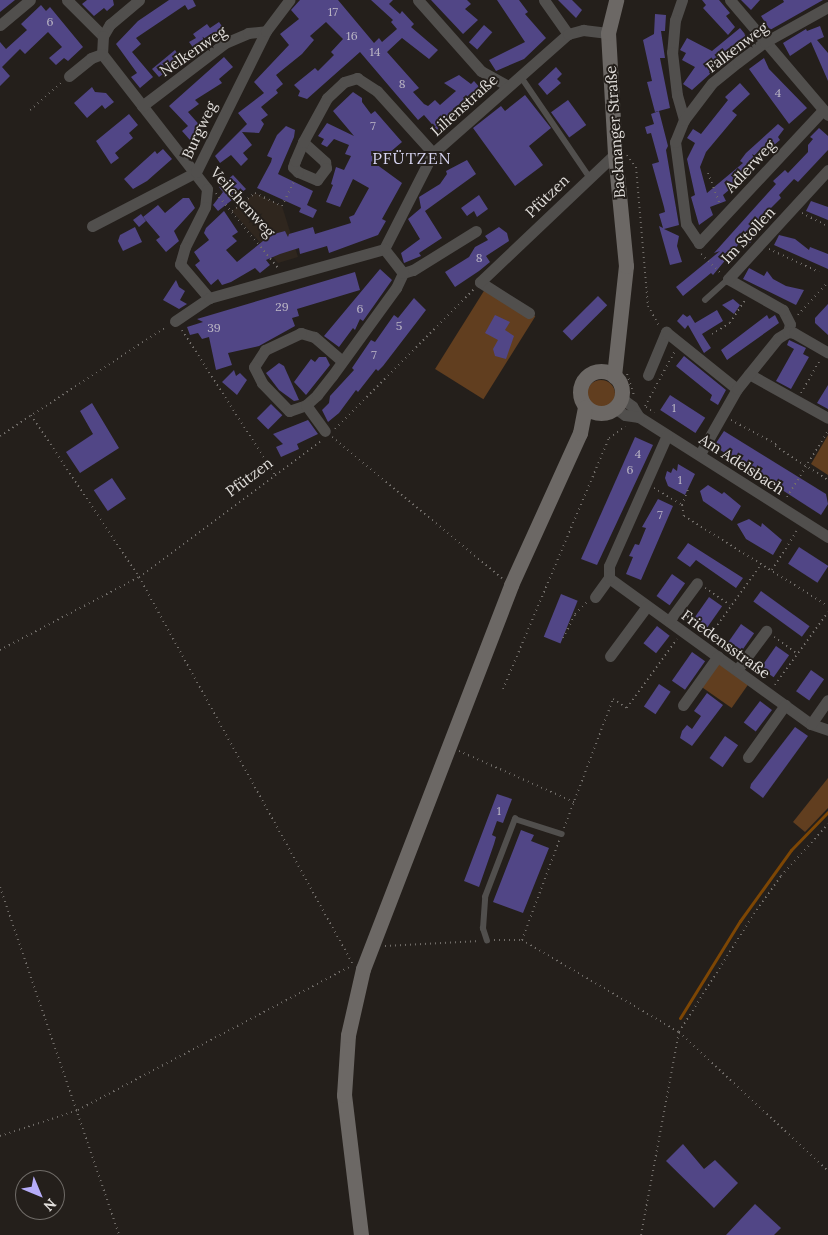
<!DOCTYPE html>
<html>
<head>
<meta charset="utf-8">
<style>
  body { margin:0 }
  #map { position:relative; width:828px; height:1235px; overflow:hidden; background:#241f1b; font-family:Lora,serif }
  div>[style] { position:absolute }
  .built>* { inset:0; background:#2f261e }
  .green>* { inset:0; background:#613e1f; transform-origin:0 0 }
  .round { border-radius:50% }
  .stream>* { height:3px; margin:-1.5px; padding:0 1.5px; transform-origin:1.5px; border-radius:1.5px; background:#7d4604 }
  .building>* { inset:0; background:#514686; transform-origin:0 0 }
  .path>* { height:2px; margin-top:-1px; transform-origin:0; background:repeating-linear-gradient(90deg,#716d69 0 1px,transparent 0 5px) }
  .lane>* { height:5.5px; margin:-2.75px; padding:0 2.75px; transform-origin:2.75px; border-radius:2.75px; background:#514f4d }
  .street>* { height:11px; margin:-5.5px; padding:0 5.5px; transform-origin:5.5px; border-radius:5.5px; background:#514f4d }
  .secondary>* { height:15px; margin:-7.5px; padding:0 7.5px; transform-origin:7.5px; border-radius:7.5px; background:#6c6865 }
  .secondary>.ring { margin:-7.5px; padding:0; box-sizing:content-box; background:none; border:15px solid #6c6865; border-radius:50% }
  span { translate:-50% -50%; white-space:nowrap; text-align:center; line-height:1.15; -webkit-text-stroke:4px #241f1b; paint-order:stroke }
  .number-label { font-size:12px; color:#beb9c6 }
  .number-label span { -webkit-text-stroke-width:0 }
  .street-label { font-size:15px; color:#e2dfdc }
  .neighbourhood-label { font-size:16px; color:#d8d6f3; letter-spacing:1px }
  .north { position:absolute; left:15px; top:1170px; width:50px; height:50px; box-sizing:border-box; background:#241f1b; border:1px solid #706c68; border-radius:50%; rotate:135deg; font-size:14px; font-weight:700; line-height:20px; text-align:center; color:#e2dfdc }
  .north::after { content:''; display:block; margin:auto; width:18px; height:22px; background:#b5acf8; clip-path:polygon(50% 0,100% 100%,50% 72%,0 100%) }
</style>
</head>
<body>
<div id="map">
  <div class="built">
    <div style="clip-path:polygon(255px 193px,282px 206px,298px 257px,278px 263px,232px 211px)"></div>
  </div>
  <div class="green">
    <div style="left:487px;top:286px;width:57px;height:98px;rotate:32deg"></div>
    <div class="round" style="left:587px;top:380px;width:28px;height:28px"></div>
    <div style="clip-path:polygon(828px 435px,828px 475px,811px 464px)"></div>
    <div style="left:718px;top:663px;width:37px;height:29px;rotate:35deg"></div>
    <div style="clip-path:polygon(828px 778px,828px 808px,805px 832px,793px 822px)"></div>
  </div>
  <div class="stream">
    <div style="left:680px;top:1018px;width:114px;rotate:-58.3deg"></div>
    <div style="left:740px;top:921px;width:87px;rotate:-54.3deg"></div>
    <div style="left:791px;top:850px;width:53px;rotate:-45.8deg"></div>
  </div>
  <div class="building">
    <div style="clip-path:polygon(0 0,15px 0,0 12px)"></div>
    <div style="clip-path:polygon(87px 0,113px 0,114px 5px,107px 11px,104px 8px,94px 16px,82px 4px)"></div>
    <div style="clip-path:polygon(169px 0,193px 0,196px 6px,188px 10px,185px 5px,136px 38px,141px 44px,132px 52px,153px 77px,140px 88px,131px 77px,137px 73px,116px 44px,138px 21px)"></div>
    <div style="clip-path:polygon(300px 0,338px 0,374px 43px,379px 38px,382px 42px,397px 29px,391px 22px,393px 20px,371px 0,393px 0,389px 4px,400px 14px,402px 11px,414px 24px,411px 27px,438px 50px,429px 59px,402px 38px,387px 52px,419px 88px,413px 92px,424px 104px,428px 106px,435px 100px,440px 105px,456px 91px,444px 83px,459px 75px,471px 84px,474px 81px,481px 89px,470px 103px,466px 99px,453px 109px,456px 113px,437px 130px,424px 115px,418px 120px,360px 52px,307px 99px,298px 96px,300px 91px,294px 85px,315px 68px,318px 71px,334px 55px,331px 52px,343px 39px,326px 22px,310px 36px,314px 40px,302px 54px,276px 75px,283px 84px,276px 90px,278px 93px,261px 107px,268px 115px,261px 120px,264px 124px,259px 133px,242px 132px,252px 145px,243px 153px,248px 159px,241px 166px,231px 155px,220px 163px,215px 156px,247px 124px,238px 113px,264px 93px,254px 82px,289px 45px,280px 34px,299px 19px,291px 10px)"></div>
    <div style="clip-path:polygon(431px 0,467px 0,471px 4px,465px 9px,478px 20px,463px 34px)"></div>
    <div style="clip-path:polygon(497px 0,519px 0,528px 12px,525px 14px,546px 38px,524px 59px,496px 71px,489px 60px,525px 42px)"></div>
    <div style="clip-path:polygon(558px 0,572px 0,582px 10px,576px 18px)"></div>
    <div style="clip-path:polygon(702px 0,719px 0,730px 13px,726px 16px,735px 27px,728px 35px,703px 8px,706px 5px)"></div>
    <div style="clip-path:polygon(741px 0,760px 0,751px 10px)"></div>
    <div style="clip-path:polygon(783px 0,823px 0,770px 30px,761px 16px,784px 2px)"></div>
    <div style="clip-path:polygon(41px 5px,46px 11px,50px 7px,83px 47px,68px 61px,64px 58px,56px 65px,49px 58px,62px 47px,48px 32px,25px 54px,20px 49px,2px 67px,10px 76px,0 86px,0 42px,6px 49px,27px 30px,21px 24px)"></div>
    <div style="clip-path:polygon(655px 14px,666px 15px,665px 31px,661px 31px,665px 58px,660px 58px,670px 108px,655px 112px,647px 82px,652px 81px,643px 40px,654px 34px)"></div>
    <div style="clip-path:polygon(219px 22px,224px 29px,195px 50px,189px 42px,196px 38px,193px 34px,207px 24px,210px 28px)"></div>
    <div style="left:484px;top:25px;width:11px;height:23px;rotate:41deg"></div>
    <div style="clip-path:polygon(820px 26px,824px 37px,817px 40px,828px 53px,828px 81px,811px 42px,790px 56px,783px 43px,806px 29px,807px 31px)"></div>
    <div style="clip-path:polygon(740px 28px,749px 39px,692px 90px,683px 84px,695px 67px,682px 60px,686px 53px,680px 50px,687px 38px,712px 51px)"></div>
    <div style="clip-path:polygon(175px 50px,182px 60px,159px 77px,152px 69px)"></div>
    <div style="clip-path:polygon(224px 57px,233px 67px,219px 79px,222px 83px,195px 100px,199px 104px,188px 112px,203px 129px,190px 140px,182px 131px,188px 126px,169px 106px)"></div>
    <div style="clip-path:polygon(764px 58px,769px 69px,807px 108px,789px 124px,749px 69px)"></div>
    <div style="clip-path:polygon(556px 67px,562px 74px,557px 79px,561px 83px,547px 95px,538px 84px)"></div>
    <div style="clip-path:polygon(740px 83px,750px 94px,732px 111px,737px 115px,706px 152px,700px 167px,707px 193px,743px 163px,740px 161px,746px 153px,778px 124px,784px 129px,778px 137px,780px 140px,750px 165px,754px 169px,723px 195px,726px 201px,710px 207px,713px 215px,699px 225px,691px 197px,695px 195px,687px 159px,695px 143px,687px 138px,693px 129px,701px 134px,728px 100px,725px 97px)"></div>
    <div style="clip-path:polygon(92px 87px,95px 92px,106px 93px,114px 102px,105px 109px,102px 105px,87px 118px,74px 103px)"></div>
    <div style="clip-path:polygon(353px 92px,362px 98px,362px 102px,371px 114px,375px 111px,402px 142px,376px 164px,402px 183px,382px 219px,386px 221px,378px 235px,329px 253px,327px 246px,300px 254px,299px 248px,280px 254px,266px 260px,270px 265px,260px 273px,255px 268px,231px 282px,222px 285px,218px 279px,211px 285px,195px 265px,200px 261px,194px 252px,209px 240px,204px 233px,206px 228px,224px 211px,238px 232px,232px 236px,237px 241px,226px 250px,237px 262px,263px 241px,262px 234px,265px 231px,273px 229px,274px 234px,285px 231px,288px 237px,289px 234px,313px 227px,315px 234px,351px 223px,349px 217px,354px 215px,369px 188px,353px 179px,340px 207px,326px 202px,333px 185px,331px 184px,336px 167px,344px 170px,351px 156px,345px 154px,349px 145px,334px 139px,327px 147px,321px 144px,324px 139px,318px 136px,327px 123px,354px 136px,333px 111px)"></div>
    <div style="clip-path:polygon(525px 95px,551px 128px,529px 146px,543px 165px,515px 186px,473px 128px,501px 106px,505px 111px)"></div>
    <div style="left:568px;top:100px;width:31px;height:21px;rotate:54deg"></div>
    <div style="clip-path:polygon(659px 111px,668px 146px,666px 150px,679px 225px,664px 229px,679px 236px,677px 246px,682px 262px,670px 265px,659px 226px,663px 228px,659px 214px,665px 212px,664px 207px,652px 164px,659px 162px,651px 133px,647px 134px,645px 127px,654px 124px,651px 114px)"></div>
    <div style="clip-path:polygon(129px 114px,138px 125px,129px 133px,133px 138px,115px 153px,119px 158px,111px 164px,96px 141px)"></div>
    <div style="clip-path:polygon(286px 126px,295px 130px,294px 137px,278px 174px,313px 191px,307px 205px,317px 210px,313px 218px,299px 212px,301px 208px,257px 188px,271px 162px,272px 158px,267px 156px,277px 135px)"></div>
    <div style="clip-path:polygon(819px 128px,828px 136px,828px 150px,798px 182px,794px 179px,779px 195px,781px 198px,750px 229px,757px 235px,750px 243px,742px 240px,713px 275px,711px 273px,683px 296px,676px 287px,720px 251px,714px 253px,776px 184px,773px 181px,785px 170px,788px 173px,808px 152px,808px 145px,813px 139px,810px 137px)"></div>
    <div style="clip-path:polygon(163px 149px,172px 159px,147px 181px,133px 189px,124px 179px,155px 151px,157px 154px)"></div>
    <div style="clip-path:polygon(467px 160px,476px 174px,425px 211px,442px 238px,419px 253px,421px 256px,404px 263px,401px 253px,420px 239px,408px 219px,421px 208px,419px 197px,440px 184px,447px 174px,446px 171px)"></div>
    <div style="clip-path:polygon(233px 175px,246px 189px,218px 211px,213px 205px,223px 192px,219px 187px)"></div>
    <div style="clip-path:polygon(479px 195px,488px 209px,477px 217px,474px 211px,467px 216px,461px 208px)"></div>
    <div style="clip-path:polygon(183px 198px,189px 198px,195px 208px,174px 231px,179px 241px,166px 252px,156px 240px,160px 237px,143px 217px,158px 205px,165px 213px)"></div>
    <div style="clip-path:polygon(811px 201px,828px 207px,828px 220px,806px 211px)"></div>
    <div style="clip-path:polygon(141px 214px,146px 221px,139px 227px,133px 220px)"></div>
    <div style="clip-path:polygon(135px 227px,142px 242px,123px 251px,118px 241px,120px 235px)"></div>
    <div style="clip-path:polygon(499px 227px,507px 233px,509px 241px,486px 256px,490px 262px,479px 271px,455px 287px,445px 272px,469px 257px,475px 247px,488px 240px,485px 236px)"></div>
    <div style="clip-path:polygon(779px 235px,795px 239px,809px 250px,810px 247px,828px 254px,828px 269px,774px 245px)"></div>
    <div style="clip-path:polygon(749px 268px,764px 276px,767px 271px,773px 279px,786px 286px,804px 290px,796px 305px,743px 279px)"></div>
    <div style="clip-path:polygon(380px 269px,392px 280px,363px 321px,360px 319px,355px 330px,353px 328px,339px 347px,324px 336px)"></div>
    <div style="clip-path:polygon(355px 272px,360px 290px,297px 309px,299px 316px,292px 318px,295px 326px,259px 346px,228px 353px,232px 365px,216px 370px,209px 337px,202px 339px,198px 333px,190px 335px,187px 327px,203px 322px,197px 319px)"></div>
    <div style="clip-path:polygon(176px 280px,179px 287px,185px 291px,180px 300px,187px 304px,179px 309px,163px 300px)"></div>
    <div style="left:598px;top:296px;width:13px;height:50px;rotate:45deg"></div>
    <div style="clip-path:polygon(414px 298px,426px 310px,383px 366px,378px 371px,376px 369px,358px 392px,356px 390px,339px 413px,328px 422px,322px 410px,329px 403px,330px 396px,354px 370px,352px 368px,371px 340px,375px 342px,394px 315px,398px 318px)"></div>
    <div style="clip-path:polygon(733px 299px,740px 305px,734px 314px,722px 305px)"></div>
    <div style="clip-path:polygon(828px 304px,828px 335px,815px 323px,815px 318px)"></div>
    <div style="clip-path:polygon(717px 310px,723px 321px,702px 334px,711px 348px,704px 353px,688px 325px,685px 329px,677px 321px,683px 314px,687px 317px,690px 315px,695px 323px)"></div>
    <div style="clip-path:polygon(495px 315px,510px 322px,505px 330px,514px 336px,506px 359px,495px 356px,493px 349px,498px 340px,485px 333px)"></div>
    <div style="clip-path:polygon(767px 315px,769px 319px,775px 315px,779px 323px,727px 360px,721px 350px)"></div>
    <div style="clip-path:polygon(789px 340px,806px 348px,803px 354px,809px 357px,791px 389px,776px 381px,794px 349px,787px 345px)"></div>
    <div style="clip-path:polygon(684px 356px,726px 390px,718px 405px,710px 400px,712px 395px,676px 366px)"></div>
    <div style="clip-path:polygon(319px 357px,326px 357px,330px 365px,306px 395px,294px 382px,311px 359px,315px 362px)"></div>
    <div style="clip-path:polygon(279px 363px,284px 366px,299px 400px,294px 401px,279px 390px,266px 373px)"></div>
    <div style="clip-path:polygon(234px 370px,236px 376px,240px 373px,247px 380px,237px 395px,222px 382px)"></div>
    <div style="clip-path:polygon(828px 385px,828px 409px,817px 403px)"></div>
    <div style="left:670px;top:395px;width:42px;height:18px;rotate:33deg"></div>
    <div style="clip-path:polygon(92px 403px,119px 448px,80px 473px,66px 452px,93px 434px,80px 411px)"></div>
    <div style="left:271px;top:404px;width:16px;height:20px;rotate:45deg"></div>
    <div style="clip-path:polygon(308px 420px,318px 434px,297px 444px,299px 449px,281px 457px,276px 447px,283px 444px,273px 434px)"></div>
    <div style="clip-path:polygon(724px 431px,826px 494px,828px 504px,821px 515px,714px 446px)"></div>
    <div style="clip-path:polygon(635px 437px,653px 445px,597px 565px,581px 559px)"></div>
    <div style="clip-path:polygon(678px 464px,695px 474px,685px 495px,668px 486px,665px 478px,667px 471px,671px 473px,673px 468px,677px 471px)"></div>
    <div style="left:112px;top:478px;width:25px;height:22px;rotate:56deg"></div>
    <div style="clip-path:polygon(708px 485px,722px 494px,724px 492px,741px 506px,732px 521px,703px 501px,700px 491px)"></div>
    <div style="clip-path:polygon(658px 499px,673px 506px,641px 580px,626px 574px,633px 557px,629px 556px,635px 544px,639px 545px,646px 528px,642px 527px)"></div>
    <div style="clip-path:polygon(749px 519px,761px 527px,762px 523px,782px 540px,773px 555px,746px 539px,737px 524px)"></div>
    <div style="clip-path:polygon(688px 543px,743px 578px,736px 588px,696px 560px,690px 567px,677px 558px)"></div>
    <div style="left:799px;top:547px;width:35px;height:20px;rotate:33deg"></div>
    <div style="left:672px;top:574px;width:16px;height:27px;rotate:35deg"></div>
    <div style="left:761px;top:591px;width:60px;height:13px;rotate:36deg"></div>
    <div style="left:561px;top:594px;width:18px;height:46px;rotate:22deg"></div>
    <div style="left:709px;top:597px;width:16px;height:26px;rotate:35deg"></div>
    <div style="left:741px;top:624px;width:16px;height:26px;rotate:35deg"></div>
    <div style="left:657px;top:626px;width:16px;height:22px;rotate:38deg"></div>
    <div style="left:776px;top:646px;width:16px;height:27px;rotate:35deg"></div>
    <div style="left:692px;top:652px;width:16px;height:35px;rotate:35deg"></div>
    <div style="left:811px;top:670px;width:16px;height:26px;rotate:35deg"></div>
    <div style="left:659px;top:684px;width:14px;height:27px;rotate:34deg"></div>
    <div style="clip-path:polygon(707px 693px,723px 705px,692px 746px,680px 738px,682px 731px,687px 725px,692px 729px,701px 716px,694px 711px)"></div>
    <div style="left:760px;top:701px;width:15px;height:27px;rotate:37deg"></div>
    <div style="clip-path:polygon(795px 727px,808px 736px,763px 798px,750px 788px,751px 784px)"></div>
    <div style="left:725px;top:736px;width:16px;height:27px;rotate:35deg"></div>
    <div style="clip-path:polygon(497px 794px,512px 799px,503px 823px,497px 821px,492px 835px,496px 837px,494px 844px,479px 887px,464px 881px)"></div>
    <div style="clip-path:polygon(521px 830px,534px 835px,531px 841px,549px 848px,523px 913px,493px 902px)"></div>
    <div style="clip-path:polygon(683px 1144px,704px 1169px,715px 1160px,738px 1183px,714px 1208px,666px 1161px)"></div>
    <div style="clip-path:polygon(755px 1204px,781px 1228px,774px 1235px,726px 1235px)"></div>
  </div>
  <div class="path">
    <div style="left:30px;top:110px;width:43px;rotate:-41.2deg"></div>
    <div style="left:627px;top:155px;width:15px;rotate:53deg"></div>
    <div style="left:636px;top:167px;width:140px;rotate:85.1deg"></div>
    <div style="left:648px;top:306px;width:23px;rotate:61deg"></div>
    <div style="left:708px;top:173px;width:33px;rotate:69deg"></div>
    <div style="left:216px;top:193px;width:97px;rotate:50.4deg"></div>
    <div style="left:232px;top:211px;width:29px;rotate:-38deg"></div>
    <div style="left:255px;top:193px;width:30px;rotate:26deg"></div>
    <div style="left:282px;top:206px;width:28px;rotate:-64deg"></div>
    <div style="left:802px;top:213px;width:29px;rotate:27deg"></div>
    <div style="left:769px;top:249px;width:55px;rotate:24.7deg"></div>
    <div style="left:701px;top:254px;width:28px;rotate:44deg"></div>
    <div style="left:798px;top:315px;width:45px;rotate:-47.7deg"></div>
    <div style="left:182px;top:330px;width:172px;rotate:57.3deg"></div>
    <div style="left:712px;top:334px;width:21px;rotate:-31deg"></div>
    <div style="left:730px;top:323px;width:27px;rotate:-57deg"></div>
    <div style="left:627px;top:374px;width:22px;rotate:72deg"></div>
    <div style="left:801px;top:393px;width:38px;rotate:-60deg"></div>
    <div style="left:645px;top:406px;width:63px;rotate:-61.4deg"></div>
    <div style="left:646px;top:407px;width:10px;rotate:37deg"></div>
    <div style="left:31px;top:415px;width:195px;rotate:56.3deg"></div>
    <div style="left:139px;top:577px;width:441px;rotate:61.1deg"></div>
    <div style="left:731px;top:420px;width:51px;rotate:28.1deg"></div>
    <div style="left:776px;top:444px;width:2px;rotate:117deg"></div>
    <div style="left:775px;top:446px;width:63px;rotate:32.7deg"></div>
    <div style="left:335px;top:429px;width:197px;rotate:-45.2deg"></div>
    <div style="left:0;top:436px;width:199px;rotate:-33.3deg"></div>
    <div style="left:332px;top:437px;width:221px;rotate:39.7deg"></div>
    <div style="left:654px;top:488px;width:33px;rotate:31deg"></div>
    <div style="left:682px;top:505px;width:11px;rotate:80deg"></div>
    <div style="left:684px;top:516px;width:170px;rotate:32deg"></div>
    <div style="left:787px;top:497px;width:78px;rotate:-58.2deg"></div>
    <div style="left:682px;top:505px;width:19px;rotate:-69deg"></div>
    <div style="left:772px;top:570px;width:49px;rotate:-57.6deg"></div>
    <div style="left:705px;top:588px;width:30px;rotate:34deg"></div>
    <div style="left:709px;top:637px;width:90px;rotate:-54.5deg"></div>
    <div style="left:774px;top:637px;width:29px;rotate:36deg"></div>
    <div style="left:563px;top:638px;width:27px;rotate:-63deg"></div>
    <div style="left:575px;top:614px;width:17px;rotate:-45deg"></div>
    <div style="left:0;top:650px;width:157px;rotate:-27.7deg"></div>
    <div style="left:139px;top:577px;width:229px;rotate:-36.8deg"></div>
    <div style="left:775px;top:685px;width:90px;rotate:-54deg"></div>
    <div style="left:503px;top:689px;width:272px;rotate:-67.1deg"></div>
    <div style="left:609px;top:438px;width:20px;rotate:-37deg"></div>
    <div style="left:459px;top:751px;width:126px;rotate:23.9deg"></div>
    <div style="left:564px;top:828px;width:138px;rotate:-69.2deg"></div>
    <div style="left:613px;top:699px;width:17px;rotate:33deg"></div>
    <div style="left:627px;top:708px;width:85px;rotate:-54.1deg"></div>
    <div style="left:0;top:887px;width:368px;rotate:71.1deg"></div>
    <div style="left:494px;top:940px;width:28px"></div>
    <div style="left:522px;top:940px;width:182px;rotate:30.4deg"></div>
    <div style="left:679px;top:1032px;width:204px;rotate:43deg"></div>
    <div style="left:522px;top:940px;width:106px;rotate:-69.5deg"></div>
    <div style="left:385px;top:946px;width:95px;rotate:-3deg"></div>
    <div style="left:0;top:1136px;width:82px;rotate:-18.4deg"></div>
    <div style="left:78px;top:1110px;width:309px;rotate:-27.8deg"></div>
    <div style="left:641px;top:1235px;width:207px;rotate:-79.4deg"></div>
    <div style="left:679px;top:1032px;width:140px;rotate:-57.6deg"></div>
    <div style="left:754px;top:914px;width:47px;rotate:-54.6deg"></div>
    <div style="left:781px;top:876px;width:70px;rotate:-47.9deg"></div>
  </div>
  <div class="lane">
    <div style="left:520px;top:75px;width:122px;rotate:55.7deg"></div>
    <div style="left:705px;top:300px;width:31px;rotate:-42deg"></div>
    <div style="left:487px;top:941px;width:13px;rotate:-108deg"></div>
    <div style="left:483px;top:929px;width:32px;rotate:-86deg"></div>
    <div style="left:485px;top:897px;width:84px;rotate:-69deg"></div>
    <div style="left:515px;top:819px;width:49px;rotate:17.7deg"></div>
  </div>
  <div class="street">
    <div style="left:67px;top:0;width:51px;rotate:45deg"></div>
    <div style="left:139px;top:0;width:38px;rotate:140deg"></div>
    <div style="left:110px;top:24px;width:14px;rotate:120deg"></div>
    <div style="left:103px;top:36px;width:18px;rotate:93deg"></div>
    <div style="left:102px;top:54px;width:171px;rotate:52.1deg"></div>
    <div style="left:207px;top:189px;width:18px;rotate:96deg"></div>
    <div style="left:205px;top:207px;width:45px;rotate:116.6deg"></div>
    <div style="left:185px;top:247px;width:18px;rotate:106deg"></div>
    <div style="left:180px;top:264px;width:45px;rotate:49.5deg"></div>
    <div style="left:418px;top:0;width:95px;rotate:48.4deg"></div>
    <div style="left:481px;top:71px;width:31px;rotate:29deg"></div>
    <div style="left:544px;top:0;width:42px;rotate:54.8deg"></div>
    <div style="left:682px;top:0;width:21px;rotate:109deg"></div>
    <div style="left:675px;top:20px;width:32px;rotate:95deg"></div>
    <div style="left:672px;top:52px;width:43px;rotate:83.4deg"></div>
    <div style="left:677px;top:95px;width:26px;rotate:74deg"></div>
    <div style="left:730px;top:0;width:151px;rotate:49.6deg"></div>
    <div style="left:0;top:25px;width:39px;rotate:-40deg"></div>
    <div style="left:69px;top:76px;width:28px;rotate:-39deg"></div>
    <div style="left:91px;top:58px;width:12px;rotate:-20deg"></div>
    <div style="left:142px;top:106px;width:104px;rotate:-37.2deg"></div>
    <div style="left:225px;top:43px;width:25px;rotate:-23deg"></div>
    <div style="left:248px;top:33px;width:18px;rotate:-6deg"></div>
    <div style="left:823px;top:110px;width:182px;rotate:133deg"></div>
    <div style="left:699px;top:243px;width:23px;rotate:-124deg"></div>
    <div style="left:686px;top:224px;width:83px;rotate:-97.6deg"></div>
    <div style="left:675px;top:142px;width:24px;rotate:-68deg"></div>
    <div style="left:684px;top:120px;width:46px;rotate:-52.9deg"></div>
    <div style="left:712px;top:83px;width:33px;rotate:-39deg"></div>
    <div style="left:738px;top:62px;width:34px;rotate:-37deg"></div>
    <div style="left:765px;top:42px;width:72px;rotate:-29.1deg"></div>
    <div style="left:303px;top:142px;width:30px;rotate:42deg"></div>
    <div style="left:325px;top:162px;width:6px;rotate:81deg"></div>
    <div style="left:326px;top:168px;width:15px;rotate:127deg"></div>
    <div style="left:317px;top:180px;width:21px;rotate:-157deg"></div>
    <div style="left:298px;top:172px;width:7px;rotate:-135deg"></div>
    <div style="left:293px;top:167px;width:6px;rotate:-72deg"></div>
    <div style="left:295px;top:161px;width:21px;rotate:-67deg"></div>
    <div style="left:303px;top:142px;width:50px;rotate:-61.4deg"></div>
    <div style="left:327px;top:98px;width:23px;rotate:-43deg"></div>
    <div style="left:344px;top:82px;width:14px;rotate:-17deg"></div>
    <div style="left:357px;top:78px;width:24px;rotate:33deg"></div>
    <div style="left:377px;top:91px;width:84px;rotate:47.9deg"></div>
    <div style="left:92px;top:226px;width:117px;rotate:-27.4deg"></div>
    <div style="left:196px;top:172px;width:157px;rotate:-63.6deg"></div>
    <div style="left:266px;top:31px;width:39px;rotate:-53deg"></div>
    <div style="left:403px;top:273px;width:10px;rotate:-17deg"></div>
    <div style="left:413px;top:270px;width:74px;rotate:-31.8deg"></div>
    <div style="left:529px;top:313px;width:58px;rotate:-147.7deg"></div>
    <div style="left:480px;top:282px;width:186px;rotate:-43.5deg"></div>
    <div style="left:175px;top:321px;width:41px;rotate:-34.1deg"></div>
    <div style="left:209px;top:298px;width:182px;rotate:-15.6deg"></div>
    <div style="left:384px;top:249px;width:108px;rotate:-63deg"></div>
    <div style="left:433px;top:153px;width:180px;rotate:-41.4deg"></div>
    <div style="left:568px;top:34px;width:16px;rotate:-15deg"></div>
    <div style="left:583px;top:30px;width:25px;rotate:7deg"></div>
    <div style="left:788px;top:332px;width:8px;rotate:-76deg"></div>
    <div style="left:790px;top:324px;width:16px;rotate:-117deg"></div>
    <div style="left:783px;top:310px;width:63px;rotate:-150.6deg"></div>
    <div style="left:728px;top:279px;width:148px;rotate:-47.5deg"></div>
    <div style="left:342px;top:361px;width:37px;rotate:-139deg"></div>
    <div style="left:314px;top:337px;width:14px;rotate:-163deg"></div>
    <div style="left:301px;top:333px;width:40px;rotate:155deg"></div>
    <div style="left:265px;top:350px;width:20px;rotate:123deg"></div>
    <div style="left:254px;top:367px;width:18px;rotate:63deg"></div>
    <div style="left:262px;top:383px;width:39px;rotate:46deg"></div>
    <div style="left:289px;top:411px;width:18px;rotate:-19deg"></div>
    <div style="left:306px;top:405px;width:15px;rotate:-42deg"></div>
    <div style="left:317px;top:395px;width:24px;rotate:-52deg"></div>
    <div style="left:332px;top:376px;width:109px;rotate:-54deg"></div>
    <div style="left:396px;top:288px;width:17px;rotate:-65deg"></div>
    <div style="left:403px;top:273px;width:31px;rotate:-128deg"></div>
    <div style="left:749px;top:374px;width:90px;rotate:29.1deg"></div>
    <div style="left:648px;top:375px;width:47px;rotate:-67.3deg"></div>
    <div style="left:666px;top:332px;width:91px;rotate:38.8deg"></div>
    <div style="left:621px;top:398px;width:14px;rotate:36deg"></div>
    <div style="left:632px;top:406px;width:13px;rotate:58deg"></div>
    <div style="left:639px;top:417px;width:224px;rotate:32.4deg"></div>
    <div style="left:306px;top:405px;width:32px;rotate:54deg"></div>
    <div style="left:615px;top:408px;width:12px;rotate:35deg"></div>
    <div style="left:625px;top:415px;width:14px;rotate:8deg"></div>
    <div style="left:700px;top:454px;width:75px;rotate:-60.4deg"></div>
    <div style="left:737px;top:389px;width:65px;rotate:-51.2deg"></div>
    <div style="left:778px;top:338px;width:12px;rotate:-31deg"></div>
    <div style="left:788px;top:332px;width:6px;rotate:9deg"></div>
    <div style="left:794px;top:333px;width:39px;rotate:30deg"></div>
    <div style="left:609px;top:578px;width:249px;rotate:35.9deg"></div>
    <div style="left:811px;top:724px;width:18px;rotate:19deg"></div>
    <div style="left:595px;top:597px;width:24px;rotate:-54deg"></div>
    <div style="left:609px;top:578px;width:12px;rotate:-90deg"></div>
    <div style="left:609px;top:566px;width:143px;rotate:-66.1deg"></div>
    <div style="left:669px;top:621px;width:47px;rotate:-53.6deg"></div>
    <div style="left:610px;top:656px;width:62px;rotate:-53.5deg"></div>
    <div style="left:737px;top:670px;width:49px;rotate:-53.4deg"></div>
    <div style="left:683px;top:705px;width:60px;rotate:-54.5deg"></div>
    <div style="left:811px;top:724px;width:29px;rotate:-55deg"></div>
    <div style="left:748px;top:757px;width:64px;rotate:-54.6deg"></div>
  </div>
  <div class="secondary">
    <div class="ring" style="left:580px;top:371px;width:27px;height:27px"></div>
    <div style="left:614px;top:376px;width:111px;rotate:-83.8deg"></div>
    <div style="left:626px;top:266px;width:113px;rotate:-95.6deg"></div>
    <div style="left:615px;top:154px;width:121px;rotate:-93.3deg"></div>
    <div style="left:608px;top:33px;width:34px;rotate:-76deg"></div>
    <div style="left:361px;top:1235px;width:141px;rotate:-96.9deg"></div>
    <div style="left:344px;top:1095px;width:60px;rotate:-86.2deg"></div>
    <div style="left:348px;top:1035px;width:68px;rotate:-77.2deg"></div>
    <div style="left:363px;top:969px;width:412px;rotate:-68.9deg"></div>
    <div style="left:511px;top:585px;width:167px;rotate:-65.6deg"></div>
    <div style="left:580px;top:433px;width:26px;rotate:-79deg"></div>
  </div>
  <div class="number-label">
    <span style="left:333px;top:12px">17</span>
    <span style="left:50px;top:22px">6</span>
    <span style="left:352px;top:36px">16</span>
    <span style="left:375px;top:52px">14</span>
    <span style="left:402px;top:84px">8</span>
    <span style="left:778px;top:93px">4</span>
    <span style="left:373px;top:126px">7</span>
    <span style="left:479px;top:258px">8</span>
    <span style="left:282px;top:307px">29</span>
    <span style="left:360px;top:309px">6</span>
    <span style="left:399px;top:326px">5</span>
    <span style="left:214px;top:328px">39</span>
    <span style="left:374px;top:355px">7</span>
    <span style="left:674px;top:408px">1</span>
    <span style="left:638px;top:454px">4</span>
    <span style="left:630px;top:470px">6</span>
    <span style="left:680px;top:480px">1</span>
    <span style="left:660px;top:515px">7</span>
    <span style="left:499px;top:811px">1</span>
  </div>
  <div class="street-label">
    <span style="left:737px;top:47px;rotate:-37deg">Falkenweg</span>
    <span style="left:193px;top:51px;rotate:-34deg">Nelkenweg</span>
    <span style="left:464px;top:105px;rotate:-42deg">Lilienstraße</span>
    <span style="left:199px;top:130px;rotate:-65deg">Burgweg</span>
    <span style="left:615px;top:132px;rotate:-94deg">Backnanger Straße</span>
    <span style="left:750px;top:166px;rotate:-47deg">Adlerweg</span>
    <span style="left:547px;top:196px;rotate:-44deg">Pfützen</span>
    <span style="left:243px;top:202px;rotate:48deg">Veilchenweg</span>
    <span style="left:748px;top:235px;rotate:-47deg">Im Stollen</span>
    <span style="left:742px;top:464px;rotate:33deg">Am Adelsbach</span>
    <span style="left:249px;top:477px;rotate:-37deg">Pfützen</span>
    <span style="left:726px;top:644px;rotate:36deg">Friedensstraße</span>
  </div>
  <div class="neighbourhood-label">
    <span style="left:412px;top:158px">PFÜTZEN</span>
  </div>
  <div class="north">N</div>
</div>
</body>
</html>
